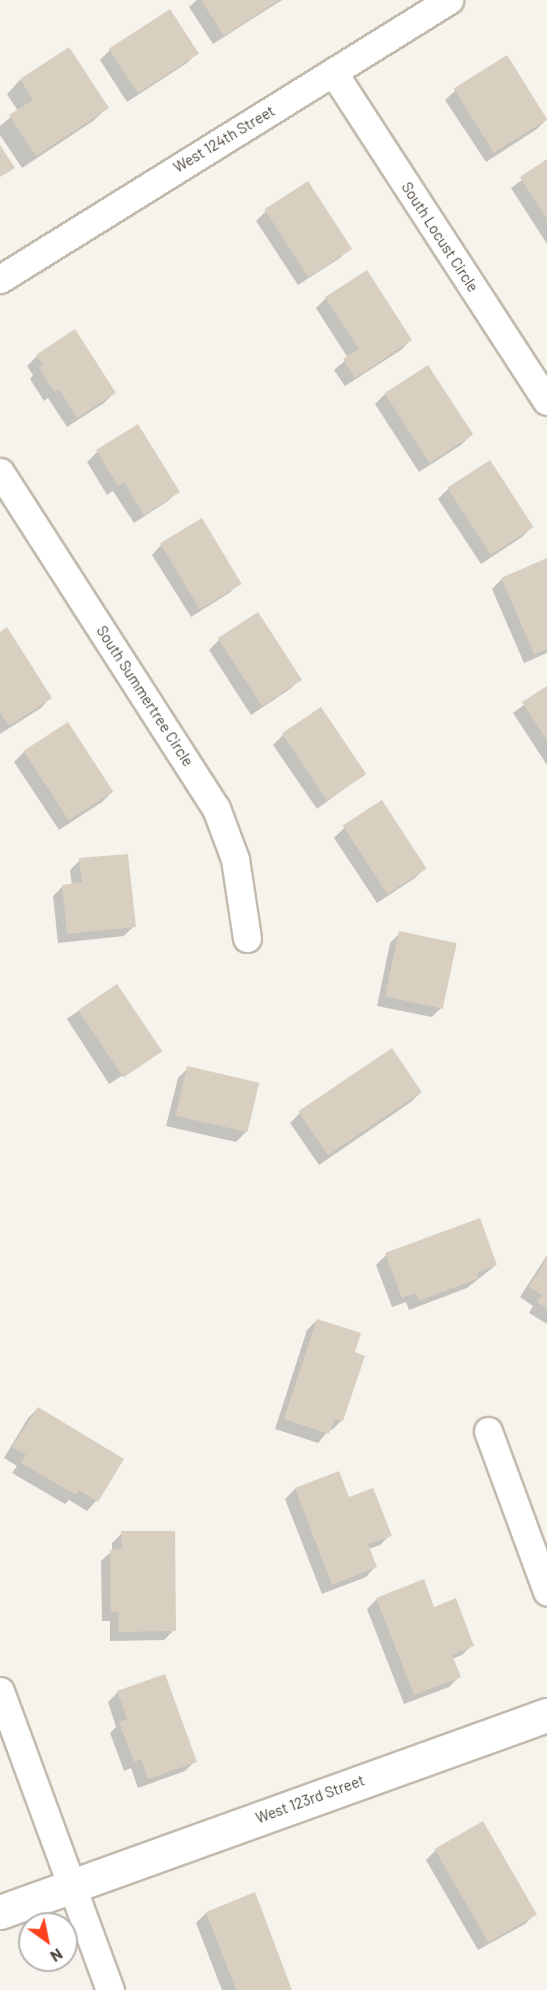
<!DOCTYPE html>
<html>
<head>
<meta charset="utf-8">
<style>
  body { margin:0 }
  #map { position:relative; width:547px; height:1990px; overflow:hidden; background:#f6f3ec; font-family:Barlow,sans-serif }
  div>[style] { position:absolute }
  .shadow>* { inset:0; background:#0003; transform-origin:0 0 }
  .building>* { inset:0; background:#d8cfc1; transform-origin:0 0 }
  .roads { filter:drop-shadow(2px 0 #c2bbae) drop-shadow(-2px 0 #c2bbae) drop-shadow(0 2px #c2bbae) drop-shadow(0 -2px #c2bbae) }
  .minor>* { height:27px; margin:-13.5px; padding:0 13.5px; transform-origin:13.5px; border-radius:13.5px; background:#fff }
  .tertiary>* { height:33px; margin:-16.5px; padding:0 16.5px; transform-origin:16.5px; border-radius:16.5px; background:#fff }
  span { translate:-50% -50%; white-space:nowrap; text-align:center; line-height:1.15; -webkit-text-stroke:4.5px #fff; paint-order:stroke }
  .street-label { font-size:15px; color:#4b4439 }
  .north { position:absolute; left:18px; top:1912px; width:60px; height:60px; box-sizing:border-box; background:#fff; border:2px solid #b7b4b0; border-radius:50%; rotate:147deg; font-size:16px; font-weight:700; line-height:24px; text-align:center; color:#4b4439 }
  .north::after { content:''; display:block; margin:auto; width:21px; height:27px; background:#fc3f1d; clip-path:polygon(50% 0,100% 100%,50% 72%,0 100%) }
</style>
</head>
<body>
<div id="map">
  <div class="shadow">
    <div style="clip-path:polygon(197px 0,282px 0,213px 44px,189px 7px)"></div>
    <div style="clip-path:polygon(68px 49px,107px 108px,93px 121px,22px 168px,0 135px,0 126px,18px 111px,7px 94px,20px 80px)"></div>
    <div style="clip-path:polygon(110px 50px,197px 53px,187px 63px,127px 102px,100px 60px)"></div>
    <div style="clip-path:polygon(455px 91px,547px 119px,537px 129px,486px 162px,445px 100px)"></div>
    <div style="clip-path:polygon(547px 161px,547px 244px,511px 188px)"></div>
    <div style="clip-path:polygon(266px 211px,350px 248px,340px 258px,298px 285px,256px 221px)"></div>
    <div style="clip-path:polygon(326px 298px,411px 340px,401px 350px,345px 386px,334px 370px,348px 358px,316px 308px)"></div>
    <div style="clip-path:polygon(37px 356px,114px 393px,104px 403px,67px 427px,48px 398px,44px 401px,30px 379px,33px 375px,27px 366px)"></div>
    <div style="clip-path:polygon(385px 394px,471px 435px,461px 445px,419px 472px,375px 404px)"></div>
    <div style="clip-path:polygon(137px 426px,178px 491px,168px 501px,134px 523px,113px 491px,107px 495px,87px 462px,97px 452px)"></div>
    <div style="clip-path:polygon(448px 489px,532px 527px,522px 537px,481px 564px,438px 499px)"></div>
    <div style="clip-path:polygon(161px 545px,239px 584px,229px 593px,191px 617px,152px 555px)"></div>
    <div style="clip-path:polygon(547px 561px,547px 653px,524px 663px,492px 589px,502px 579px)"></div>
    <div style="clip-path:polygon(0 634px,50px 698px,41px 708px,0 734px)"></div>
    <div style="clip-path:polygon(219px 640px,300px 679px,290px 689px,251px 715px,209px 650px)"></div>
    <div style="clip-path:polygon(547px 688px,547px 765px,513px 713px)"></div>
    <div style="clip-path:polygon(283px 735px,364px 774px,317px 809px,273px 745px)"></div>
    <div style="clip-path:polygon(24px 752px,112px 792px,102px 802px,59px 830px,14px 762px)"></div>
    <div style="clip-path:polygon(344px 828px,425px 868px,415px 878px,377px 903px,334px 838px)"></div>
    <div style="clip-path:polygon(80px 860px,134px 926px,124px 936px,58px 943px,53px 896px,63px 886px,72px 885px,70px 870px)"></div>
    <div style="clip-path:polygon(400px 933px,442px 1007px,432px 1017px,377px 1006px,390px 943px)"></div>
    <div style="left:117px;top:986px;width:78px;height:60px;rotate:57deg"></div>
    <div style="clip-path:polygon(188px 1068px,246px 1132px,236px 1142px,166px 1126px,178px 1078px)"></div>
    <div style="clip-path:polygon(421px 1092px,411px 1102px,319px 1165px,290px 1123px,300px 1113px)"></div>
    <div style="clip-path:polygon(386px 1255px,496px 1265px,467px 1288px,409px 1310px,406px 1302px,392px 1307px,376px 1265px)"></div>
    <div style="clip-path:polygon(547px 1255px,547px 1324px,529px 1313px,533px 1306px,520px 1297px)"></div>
    <div style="clip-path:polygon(317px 1320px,353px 1353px,342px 1420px,332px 1430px,329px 1430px,318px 1443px,275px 1429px,307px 1330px)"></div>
    <div style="clip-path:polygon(38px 1408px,122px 1460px,96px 1501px,87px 1511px,69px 1500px,65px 1504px,12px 1473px,17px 1466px,4px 1458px,28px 1418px)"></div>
    <div style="clip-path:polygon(295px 1489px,348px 1499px,390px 1535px,380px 1545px,369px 1549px,375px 1567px,366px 1577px,322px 1594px,285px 1499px)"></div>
    <div style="clip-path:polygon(122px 1533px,174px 1630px,164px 1640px,110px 1641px,110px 1621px,102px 1621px,101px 1561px,112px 1551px,112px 1543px)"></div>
    <div style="clip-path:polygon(377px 1599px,434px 1609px,472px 1645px,462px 1655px,452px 1659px,459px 1677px,449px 1687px,404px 1704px,367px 1609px)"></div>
    <div style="clip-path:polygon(118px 1692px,195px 1761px,185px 1771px,138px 1788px,131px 1768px,124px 1771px,110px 1733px,116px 1727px,108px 1702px)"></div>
    <div style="clip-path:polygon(436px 1850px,535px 1914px,525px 1924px,478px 1950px,426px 1860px)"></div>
    <div style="clip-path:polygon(206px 1913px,290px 1990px,222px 1990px,196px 1923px)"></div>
  </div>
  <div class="building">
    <div style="clip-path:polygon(201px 0,279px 0,224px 36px)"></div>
    <div style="left:170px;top:9px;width:53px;height:73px;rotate:57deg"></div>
    <div style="clip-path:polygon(69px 47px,109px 108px,36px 156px,9px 115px,33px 100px,20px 79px)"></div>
    <div style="left:507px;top:55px;width:76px;height:63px;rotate:58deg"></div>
    <div style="clip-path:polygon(0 145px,15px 168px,0 177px)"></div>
    <div style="clip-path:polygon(547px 159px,547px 219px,520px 177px)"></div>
    <div style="left:308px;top:181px;width:81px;height:52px;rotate:57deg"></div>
    <div style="clip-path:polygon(367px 270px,412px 340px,355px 378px,343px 359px,359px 349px,325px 297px)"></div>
    <div style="clip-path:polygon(75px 329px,116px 393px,77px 418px,59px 389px,55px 392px,39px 368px,43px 365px,36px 355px)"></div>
    <div style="left:428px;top:365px;width:83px;height:52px;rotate:57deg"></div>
    <div style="clip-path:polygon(138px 424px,180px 492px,144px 515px,124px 482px,118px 486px,96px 450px)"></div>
    <div style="left:490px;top:460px;width:80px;height:51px;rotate:57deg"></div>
    <div style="left:202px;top:518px;width:77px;height:49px;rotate:59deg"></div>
    <div style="clip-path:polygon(547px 558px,547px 649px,534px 654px,501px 578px)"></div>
    <div style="left:258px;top:612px;width:81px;height:48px;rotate:57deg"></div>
    <div style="clip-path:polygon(7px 627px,52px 698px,9px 726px,0 712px,0 632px)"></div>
    <div style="clip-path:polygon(547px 686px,547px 740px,522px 702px)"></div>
    <div style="left:321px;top:707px;width:81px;height:47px;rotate:56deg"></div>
    <div style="left:68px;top:722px;width:83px;height:53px;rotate:57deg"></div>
    <div style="left:382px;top:800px;width:82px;height:47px;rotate:57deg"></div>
    <div style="clip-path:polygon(128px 854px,136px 927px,67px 934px,62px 885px,82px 882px,79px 858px)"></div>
    <div style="left:399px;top:931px;width:59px;height:67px;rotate:12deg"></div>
    <div style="left:117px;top:984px;width:81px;height:47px;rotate:56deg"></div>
    <div style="left:392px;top:1048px;width:53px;height:113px;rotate:56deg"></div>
    <div style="left:187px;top:1066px;width:74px;height:51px;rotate:13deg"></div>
    <div style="clip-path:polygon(480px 1218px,497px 1265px,477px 1273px,479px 1278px,419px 1301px,416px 1293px,402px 1298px,385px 1253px)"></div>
    <div style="clip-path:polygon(547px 1257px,547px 1308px,537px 1302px,542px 1295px,529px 1287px)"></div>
    <div style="clip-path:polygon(317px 1319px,361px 1333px,355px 1352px,365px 1356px,343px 1421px,335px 1419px,329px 1434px,284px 1419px)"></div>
    <div style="clip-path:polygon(38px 1407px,124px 1459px,98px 1502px,79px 1490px,76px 1495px,21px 1463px,26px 1455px,12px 1447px)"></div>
    <div style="clip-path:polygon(339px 1471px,349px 1497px,373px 1488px,392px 1536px,368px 1544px,377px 1567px,332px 1585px,295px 1488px)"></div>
    <div style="clip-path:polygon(121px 1531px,175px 1531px,176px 1631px,119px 1632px,119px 1612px,111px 1612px,110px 1550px,122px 1549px)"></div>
    <div style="clip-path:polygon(424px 1579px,434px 1607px,456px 1598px,474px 1646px,452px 1655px,461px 1677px,414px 1695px,376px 1598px)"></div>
    <div style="clip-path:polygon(165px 1674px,197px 1762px,148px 1779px,141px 1759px,134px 1762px,119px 1722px,127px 1719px,117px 1691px)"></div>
    <div style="left:483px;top:1821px;width:108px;height:56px;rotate:60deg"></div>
    <div style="clip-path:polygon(255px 1892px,292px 1990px,236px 1990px,206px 1912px)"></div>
  </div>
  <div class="roads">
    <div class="minor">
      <div style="left:333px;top:72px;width:392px;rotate:57deg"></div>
      <div style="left:0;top:279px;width:529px;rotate:-31.86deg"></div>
      <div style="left:0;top:472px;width:399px;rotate:57.3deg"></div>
      <div style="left:216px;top:808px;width:54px;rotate:69.6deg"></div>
      <div style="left:235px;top:859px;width:80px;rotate:81.4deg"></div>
      <div style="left:488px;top:1431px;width:171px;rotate:69.8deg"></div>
      <div style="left:0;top:1691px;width:319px;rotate:69.8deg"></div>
    </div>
    <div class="tertiary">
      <div style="left:0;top:1912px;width:581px;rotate:-19.81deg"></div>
    </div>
  </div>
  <div class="street-label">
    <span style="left:224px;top:139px;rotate:-31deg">West 124th Street</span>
    <span style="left:440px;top:237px;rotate:57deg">South Locust Circle</span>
    <span style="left:145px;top:696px;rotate:57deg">South Summertree Circle</span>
    <span style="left:310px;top:1799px;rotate:-20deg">West 123rd Street</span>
  </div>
  <div class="north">N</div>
</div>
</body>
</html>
